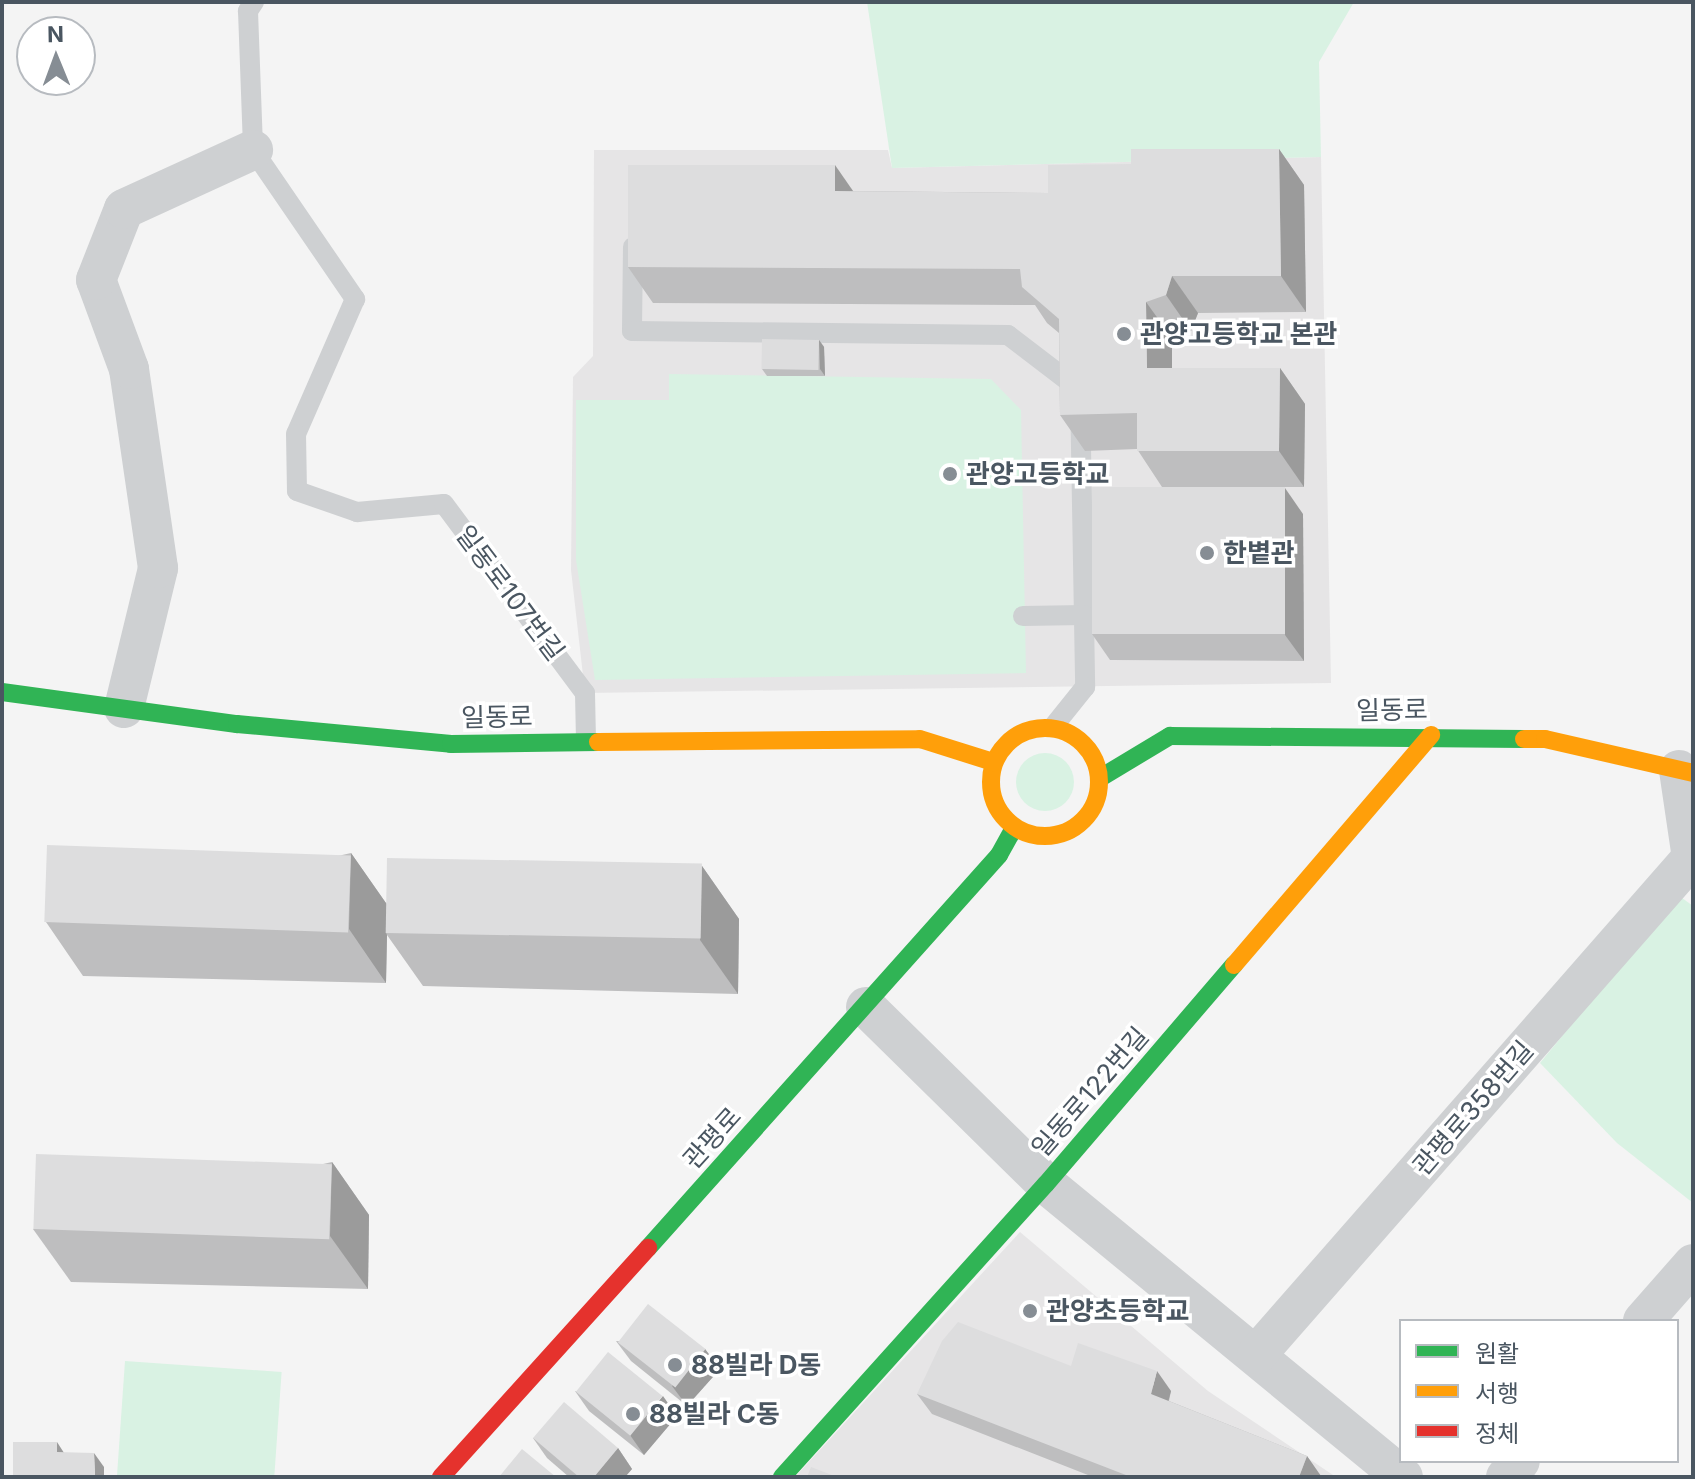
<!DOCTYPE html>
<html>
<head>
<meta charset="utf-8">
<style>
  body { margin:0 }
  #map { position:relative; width:1695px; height:1479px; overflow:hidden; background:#f4f4f4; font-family:Inter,"Noto Sans KR",sans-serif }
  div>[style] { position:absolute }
  .education>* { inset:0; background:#e6e5e6 }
  .green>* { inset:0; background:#d9f2e3; transform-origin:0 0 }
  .round { border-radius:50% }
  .lane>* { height:20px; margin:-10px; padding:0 10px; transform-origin:10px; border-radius:10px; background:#ced0d2 }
  .street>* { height:40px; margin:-20px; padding:0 20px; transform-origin:20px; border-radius:20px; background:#ced0d2 }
  .fast>* { height:18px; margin:-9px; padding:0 9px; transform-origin:9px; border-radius:9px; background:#30b455 }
  .slow>* { height:18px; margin:-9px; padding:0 9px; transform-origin:9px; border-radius:9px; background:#ff9f0a }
  .slow>.ring { margin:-9px; padding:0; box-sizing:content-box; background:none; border:18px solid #ff9f0a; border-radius:50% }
  .jam>* { height:18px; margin:-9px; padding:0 9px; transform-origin:9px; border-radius:9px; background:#e5322d }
  .wall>* { inset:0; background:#bebebf }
  .shaded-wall>* { inset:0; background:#9b9b9b }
  .building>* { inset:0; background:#ddddde; transform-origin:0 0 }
  .dots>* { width:22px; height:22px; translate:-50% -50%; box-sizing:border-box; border:4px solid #fff; border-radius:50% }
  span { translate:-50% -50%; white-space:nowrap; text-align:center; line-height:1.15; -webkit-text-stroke:7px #fff; paint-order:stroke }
  .poi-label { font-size:26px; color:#4a5661; font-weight:700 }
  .left { translate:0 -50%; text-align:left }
  .street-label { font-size:26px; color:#4a5661 }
  .frame { position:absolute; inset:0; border:4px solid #4a5661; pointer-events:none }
  .legend { position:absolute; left:1399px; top:1319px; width:280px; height:144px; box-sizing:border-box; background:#fff; border:2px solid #b7bbc0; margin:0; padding:10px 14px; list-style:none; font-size:24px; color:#4a5661 }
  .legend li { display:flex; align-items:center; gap:16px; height:40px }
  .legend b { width:40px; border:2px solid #b7bbc0 }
  .north { position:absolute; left:16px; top:16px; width:80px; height:80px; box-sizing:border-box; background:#fff; border:2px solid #b7bbc0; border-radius:50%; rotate:359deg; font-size:22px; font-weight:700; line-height:32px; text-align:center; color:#4a5661 }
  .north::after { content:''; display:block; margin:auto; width:28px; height:36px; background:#868d94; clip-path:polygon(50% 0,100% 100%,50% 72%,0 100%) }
</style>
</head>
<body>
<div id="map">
  <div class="education">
    <div style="clip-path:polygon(594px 150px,888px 150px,892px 168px,1321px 157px,1331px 683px,585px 693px,571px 570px,573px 377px,593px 356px)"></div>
    <div style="clip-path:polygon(1020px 1232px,1208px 1391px,1336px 1477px,795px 1477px)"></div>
  </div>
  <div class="green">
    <div style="clip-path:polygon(867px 2px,1354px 2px,1319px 62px,1321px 157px,892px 168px)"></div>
    <div style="clip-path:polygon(669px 374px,991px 379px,1021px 410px,1026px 673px,595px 680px,576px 560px,576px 400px,669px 400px)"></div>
    <div class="round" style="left:1016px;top:753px;width:58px;height:58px"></div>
    <div style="clip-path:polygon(1678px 895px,1693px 906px,1693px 1203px,1617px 1143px,1540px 1063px)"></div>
    <div style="left:125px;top:1361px;width:157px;height:116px;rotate:4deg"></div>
  </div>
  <div class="lane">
    <div style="left:254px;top:2px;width:11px;rotate:124deg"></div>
    <div style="left:248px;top:11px;width:139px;rotate:87.9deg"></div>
    <div style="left:253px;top:150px;width:181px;rotate:55.6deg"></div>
    <div style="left:355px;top:299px;width:147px;rotate:113.6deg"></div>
    <div style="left:296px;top:434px;width:57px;rotate:89deg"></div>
    <div style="left:297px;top:491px;width:64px;rotate:19.3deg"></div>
    <div style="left:357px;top:512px;width:87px;rotate:-5.3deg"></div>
    <div style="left:444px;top:504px;width:236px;rotate:53.3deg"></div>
    <div style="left:585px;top:693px;width:47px;rotate:88.8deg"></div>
    <div style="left:633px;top:247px;width:84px;rotate:90.7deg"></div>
    <div style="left:632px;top:331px;width:376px;rotate:0.6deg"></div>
    <div style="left:1008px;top:335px;width:91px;rotate:37.4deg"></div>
    <div style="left:1080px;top:390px;width:297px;rotate:89deg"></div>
    <div style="left:1085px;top:687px;width:51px;rotate:128.7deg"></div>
    <div style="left:1023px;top:616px;width:61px;rotate:-0.9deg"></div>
  </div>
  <div class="street">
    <div style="left:124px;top:708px;width:144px;rotate:-76.3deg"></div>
    <div style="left:158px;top:568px;width:201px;rotate:-98.3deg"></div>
    <div style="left:129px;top:369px;width:95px;rotate:-110.3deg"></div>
    <div style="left:96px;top:280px;width:76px;rotate:-68.5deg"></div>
    <div style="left:124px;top:209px;width:142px;rotate:-24.6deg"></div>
    <div style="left:1679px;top:770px;width:96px;rotate:81.6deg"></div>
    <div style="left:866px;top:1007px;width:252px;rotate:44.5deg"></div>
    <div style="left:1046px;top:1184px;width:462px;rotate:39.4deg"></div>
    <div style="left:1643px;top:1321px;width:76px;rotate:-48.7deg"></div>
    <div style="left:1257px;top:1354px;width:655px;rotate:-48.77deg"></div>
    <div style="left:1506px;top:1477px;width:21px;rotate:-49deg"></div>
  </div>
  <div class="fast">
    <div style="left:2px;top:692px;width:237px;rotate:7.8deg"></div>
    <div style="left:237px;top:724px;width:215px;rotate:5.3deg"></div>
    <div style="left:451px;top:744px;width:147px;rotate:-0.8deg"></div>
    <div style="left:1100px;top:778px;width:82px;rotate:-31deg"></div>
    <div style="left:1170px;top:736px;width:354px;rotate:0.5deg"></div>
    <div style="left:648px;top:1248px;width:527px;rotate:-48.23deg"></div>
    <div style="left:999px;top:855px;width:31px;rotate:-61deg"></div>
    <div style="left:782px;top:1477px;width:394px;rotate:-48deg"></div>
    <div style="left:1046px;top:1184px;width:289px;rotate:-49.4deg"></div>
  </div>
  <div class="slow">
    <div class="ring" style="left:991px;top:728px;width:90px;height:90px"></div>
    <div style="left:1524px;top:739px;width:21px"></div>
    <div style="left:1545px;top:739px;width:152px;rotate:12.9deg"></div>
    <div style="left:598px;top:742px;width:322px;rotate:-0.5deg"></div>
    <div style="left:920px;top:739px;width:77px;rotate:17.5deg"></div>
    <div style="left:1234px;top:965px;width:303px;rotate:-49.4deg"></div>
  </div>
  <div class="jam">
    <div style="left:441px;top:1477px;width:309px;rotate:-47.9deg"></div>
  </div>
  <div class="wall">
    <div style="clip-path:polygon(1279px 149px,1304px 185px,1306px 312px,1198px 313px,1191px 331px,1172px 338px,1172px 368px,1280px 368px,1305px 404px,1304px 487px,1162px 487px,1137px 449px,1085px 451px,1060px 415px,1059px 333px,1047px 323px,1035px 305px,653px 303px,628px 267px,853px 191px,1048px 193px,1131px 164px)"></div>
    <div style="clip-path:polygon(819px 340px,824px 347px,825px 376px,767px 376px,762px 369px)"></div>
    <div style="clip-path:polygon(1303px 514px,1304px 661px,1110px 660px,1092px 634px)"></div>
    <div style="clip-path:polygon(351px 853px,386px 903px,702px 866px,739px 919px,738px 994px,423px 986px,387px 935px,386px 983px,83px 976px,46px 922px)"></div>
    <div style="clip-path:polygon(332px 1162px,369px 1215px,368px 1289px,71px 1282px,33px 1229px)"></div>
    <div style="clip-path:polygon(616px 1341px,705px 1349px,720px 1369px,687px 1406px,631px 1361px)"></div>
    <div style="clip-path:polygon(1071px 1366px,1171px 1391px,1169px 1401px,1307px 1456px,1321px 1477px,1093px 1477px,932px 1414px,917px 1394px)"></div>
    <div style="clip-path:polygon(575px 1391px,677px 1416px,644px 1455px,589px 1411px)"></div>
    <div style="clip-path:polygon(533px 1438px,618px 1448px,632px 1469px,625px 1477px,569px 1477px,547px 1458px)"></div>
  </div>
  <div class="shaded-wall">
    <div style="clip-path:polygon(1279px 149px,1304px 185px,1306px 312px,1281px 276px)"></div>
    <div style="clip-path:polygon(835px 165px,860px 201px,835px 191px)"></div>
    <div style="clip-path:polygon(1172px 276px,1198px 313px,1191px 331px,1166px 295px)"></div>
    <div style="clip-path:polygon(1146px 302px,1172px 338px,1172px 404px,1147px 368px)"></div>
    <div style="clip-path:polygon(819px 340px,824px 347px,825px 376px,820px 369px)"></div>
    <div style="clip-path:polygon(1280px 368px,1305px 404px,1304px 487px,1279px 451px)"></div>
    <div style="clip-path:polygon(1285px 488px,1303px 514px,1304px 661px,1285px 635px)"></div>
    <div style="clip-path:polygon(351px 853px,388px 906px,386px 933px,387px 935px,386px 983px,349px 929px)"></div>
    <div style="clip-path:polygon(702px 866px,739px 919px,738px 994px,700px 940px)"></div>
    <div style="clip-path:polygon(332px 1162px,369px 1215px,368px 1289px,330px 1236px)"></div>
    <div style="clip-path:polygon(705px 1349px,720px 1369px,687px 1406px,672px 1386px)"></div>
    <div style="clip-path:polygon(1157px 1371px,1171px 1391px,1165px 1414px,1151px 1394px)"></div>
    <div style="clip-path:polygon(663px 1396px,677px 1416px,644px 1455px,630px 1435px)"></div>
    <div style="clip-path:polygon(57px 1442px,66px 1456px,57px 1452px)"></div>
    <div style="clip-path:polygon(618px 1448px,632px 1469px,625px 1477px,594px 1477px)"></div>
    <div style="clip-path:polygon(94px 1453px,104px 1467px,104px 1477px,95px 1477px)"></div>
    <div style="clip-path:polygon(1307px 1456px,1321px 1476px,1321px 1477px,1299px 1477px)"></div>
  </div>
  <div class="building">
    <div style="clip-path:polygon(1131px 149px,1279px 149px,1281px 276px,1172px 276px,1166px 295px,1146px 302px,1147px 368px,1280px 368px,1279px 451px,1137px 451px,1137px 413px,1060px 415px,1059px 319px,1022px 287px,1020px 269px,628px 267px,628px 165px,835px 165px,835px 191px,1048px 193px,1048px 165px,1131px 164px)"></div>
    <div style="left:762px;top:339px;width:57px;height:30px;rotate:1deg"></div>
    <div style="left:1092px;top:487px;width:193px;height:147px"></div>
    <div style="left:47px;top:845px;width:304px;height:77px;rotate:2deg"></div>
    <div style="left:387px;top:858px;width:315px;height:75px;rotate:1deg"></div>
    <div style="left:36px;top:1154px;width:296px;height:75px;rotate:2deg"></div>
    <div style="left:648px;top:1304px;width:73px;height:49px;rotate:38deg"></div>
    <div style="clip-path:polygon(958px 1322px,1071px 1366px,1078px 1343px,1157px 1371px,1151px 1394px,1307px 1456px,1299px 1477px,1131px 1477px,917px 1394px,942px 1341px)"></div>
    <div style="left:608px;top:1352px;width:70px;height:51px;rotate:39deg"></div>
    <div style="clip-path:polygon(564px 1402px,618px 1448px,594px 1477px,579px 1477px,533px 1438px)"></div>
    <div style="clip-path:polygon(13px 1442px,57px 1442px,57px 1452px,94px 1453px,95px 1477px,13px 1477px)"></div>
    <div style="clip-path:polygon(522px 1449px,556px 1477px,499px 1477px)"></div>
    <div style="clip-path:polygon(811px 1467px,837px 1477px,807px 1477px)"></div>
  </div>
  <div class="dots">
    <div style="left:1124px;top:334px;background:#868d94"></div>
    <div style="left:950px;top:474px;background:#868d94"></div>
    <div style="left:1207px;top:553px;background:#868d94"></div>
    <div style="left:1030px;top:1311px;background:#868d94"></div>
    <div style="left:675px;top:1365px;background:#868d94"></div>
    <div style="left:633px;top:1414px;background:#868d94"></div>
  </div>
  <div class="poi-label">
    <span class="left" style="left:1140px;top:334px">관양고등학교 본관</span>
    <span class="left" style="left:966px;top:474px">관양고등학교</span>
    <span class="left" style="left:1223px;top:553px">한볕관</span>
    <span class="left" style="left:1046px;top:1311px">관양초등학교</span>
    <span class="left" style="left:691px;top:1365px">88빌라 D동</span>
    <span class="left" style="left:649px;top:1414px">88빌라 C동</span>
  </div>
  <div class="street-label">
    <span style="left:510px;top:593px;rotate:53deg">일동로107번길</span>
    <span style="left:1392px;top:710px;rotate:-1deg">일동로</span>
    <span style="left:497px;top:717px;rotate:-1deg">일동로</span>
    <span style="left:1090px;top:1092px;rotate:-49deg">일동로122번길</span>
    <span style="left:1473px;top:1108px;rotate:-49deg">관평로358번길</span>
    <span style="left:712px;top:1138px;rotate:-48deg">관평로</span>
  </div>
  <div class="frame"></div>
  <ul class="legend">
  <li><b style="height:10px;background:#30b455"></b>원활</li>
  <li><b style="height:10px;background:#ff9f0a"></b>서행</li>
  <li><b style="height:10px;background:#e5322d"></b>정체</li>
  </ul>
  <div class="north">N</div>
</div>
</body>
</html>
